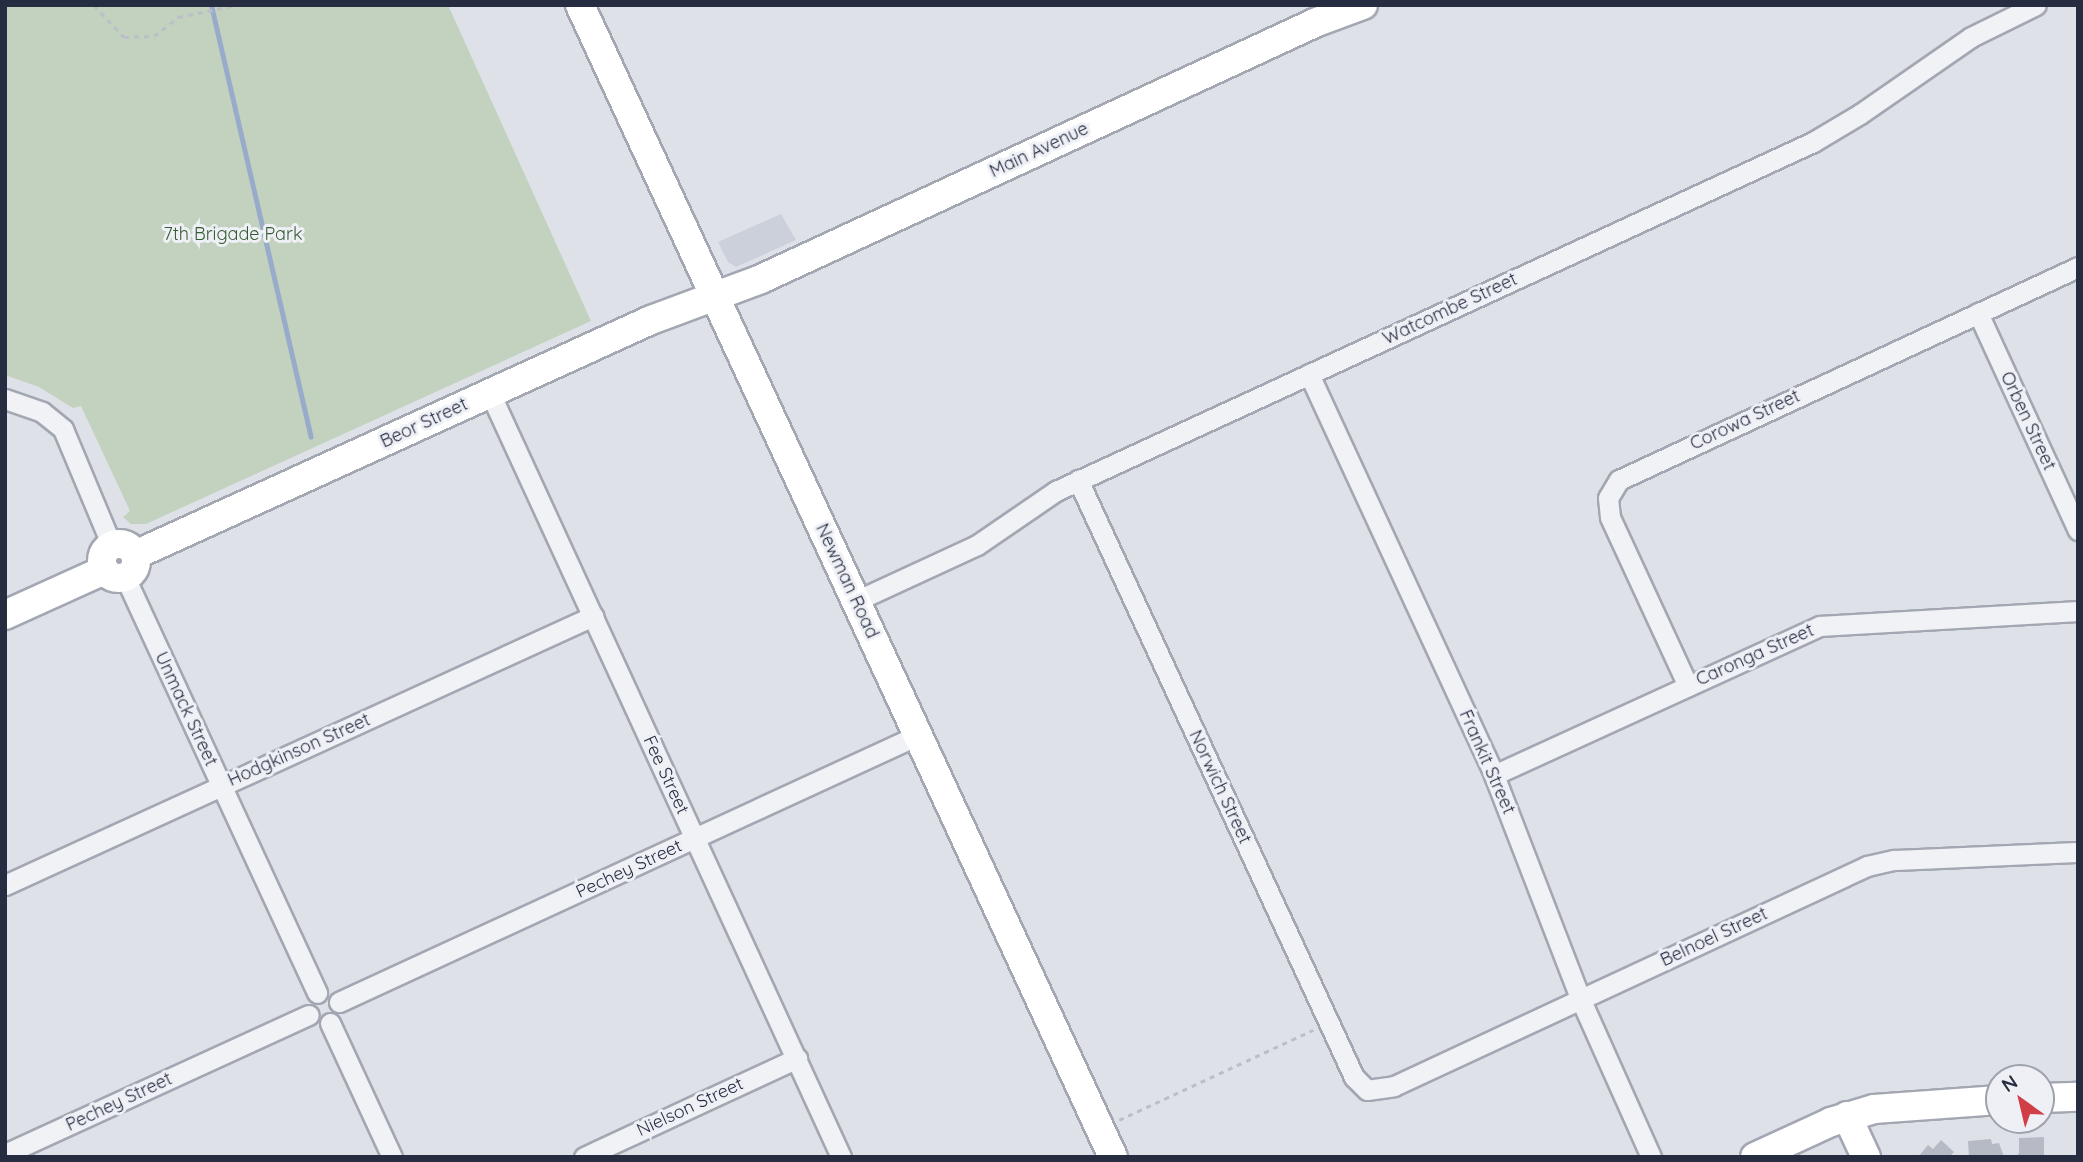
<!DOCTYPE html>
<html>
<head>
<meta charset="utf-8">
<style>
  body { margin:0 }
  #map { position:relative; width:2083px; height:1162px; overflow:hidden; background:#dee1e8; font-family:Quicksand,sans-serif }
  div>[style] { position:absolute }
  .built>* { inset:0; background:#ccd0da }
  .green>* { inset:0; background:#c2d2bf }
  .stream>* { height:5px; margin:-2.5px; padding:0 2.5px; transform-origin:2.5px; border-radius:2.5px; background:#98abca }
  .building>* { inset:0; background:#b5bac5 }
  .path>* { height:2.5px; margin-top:-1.25px; transform-origin:0; background:repeating-linear-gradient(90deg,#bcbfc7 0 5px,transparent 0 10px) }
  .roads { filter:drop-shadow(2px 0 #a3a7b2) drop-shadow(-2px 0 #a3a7b2) drop-shadow(0 2px #a3a7b2) drop-shadow(0 -2px #a3a7b2) }
  .street>* { height:19px; margin:-9.5px; padding:0 9.5px; transform-origin:9.5px; border-radius:9.5px; background:#f1f2f6 }
  .secondary>* { height:28px; margin:-14px; padding:0 14px; transform-origin:14px; border-radius:14px; background:#fff }
  .secondary>.ring { margin:-14px; padding:0; box-sizing:content-box; background:none; border:28px solid #fff; border-radius:50% }
  span { translate:-50% -50%; white-space:nowrap; text-align:center; line-height:1.15; -webkit-text-stroke:6px #eef0f6; paint-order:stroke }
  .street-label { font-size:18px; color:#272d40 }
  .park-label { font-size:18px; color:#375c34 }
  .frame { position:absolute; inset:0; border:7px solid #272d40; pointer-events:none }
  .north { position:absolute; left:1985px; top:1064px; width:70px; height:70px; box-sizing:border-box; background:#eef0f6; border:2px solid #9ea2ad; border-radius:50%; rotate:326deg; font-size:19px; font-weight:700; line-height:28px; text-align:center; color:#272d40 }
  .north::after { content:''; display:block; margin:auto; width:24px; height:32px; background:#d23e46; clip-path:polygon(50% 0,100% 100%,50% 72%,0 100%) }
</style>
</head>
<body>
<div id="map">
  <div class="built">
    <div style="clip-path:polygon(781px 214px,796px 240px,736px 267px,728px 262px,718px 242px)"></div>
  </div>
  <div class="green">
    <div style="clip-path:polygon(5px 5px,448px 5px,591px 321px,146px 524px,131px 524px,123px 517px,130px 511px,81px 406px,73px 408px,39px 387px,5px 375px)"></div>
  </div>
  <div class="stream">
    <div style="left:211px;top:5px;width:443px;rotate:77deg"></div>
  </div>
  <div class="building">
    <div style="clip-path:polygon(2044px 1137px,2044px 1157px,2016px 1157px,2019px 1153px,2019px 1138px)"></div>
    <div style="clip-path:polygon(1991px 1139px,1992px 1144px,1999px 1143px,2004px 1157px,1969px 1157px,1968px 1141px)"></div>
    <div style="clip-path:polygon(1941px 1140px,1954px 1152px,1949px 1157px,1918px 1157px,1928px 1145px,1933px 1149px)"></div>
  </div>
  <div class="path">
    <div style="left:94px;top:5px;width:44px;rotate:46.8deg"></div>
    <div style="left:124px;top:37px;width:30px;rotate:-2deg"></div>
    <div style="left:154px;top:36px;width:31px;rotate:-38deg"></div>
    <div style="left:178px;top:17px;width:60px;rotate:-11.5deg"></div>
    <div style="left:1119px;top:1120px;width:214px;rotate:-24.9deg"></div>
  </div>
  <div class="roads">
    <div class="street">
      <div style="left:1978px;top:313px;width:239px;rotate:65.3deg"></div>
      <div style="left:1309px;top:374px;width:442px;rotate:65.2deg"></div>
      <div style="left:1494px;top:775px;width:239px;rotate:68.9deg"></div>
      <div style="left:1580px;top:998px;width:174px;rotate:65.9deg"></div>
      <div style="left:490px;top:393px;width:841px;rotate:65.32deg"></div>
      <div style="left:5px;top:399px;width:39px;rotate:19deg"></div>
      <div style="left:42px;top:412px;width:27px;rotate:39deg"></div>
      <div style="left:63px;top:429px;width:127px;rotate:67.3deg"></div>
      <div style="left:1078px;top:480px;width:658px;rotate:65.19deg"></div>
      <div style="left:1354px;top:1077px;width:18px;rotate:45deg"></div>
      <div style="left:1367px;top:1090px;width:27px;rotate:-8deg"></div>
      <div style="left:1394px;top:1086px;width:522px;rotate:-24.94deg"></div>
      <div style="left:1867px;top:866px;width:28px;rotate:-13deg"></div>
      <div style="left:1894px;top:860px;width:184px;rotate:-2.5deg"></div>
      <div style="left:125px;top:577px;width:458px;rotate:65.2deg"></div>
      <div style="left:856px;top:601px;width:133px;rotate:-24.8deg"></div>
      <div style="left:977px;top:545px;width:96px;rotate:-34.4deg"></div>
      <div style="left:1056px;top:491px;width:834px;rotate:-24.75deg"></div>
      <div style="left:1813px;top:142px;width:55px;rotate:-30.8deg"></div>
      <div style="left:1860px;top:114px;width:135px;rotate:-34.7deg"></div>
      <div style="left:1971px;top:37px;width:72px;rotate:-26.2deg"></div>
      <div style="left:1688px;top:686px;width:186px;rotate:-114.8deg"></div>
      <div style="left:1610px;top:517px;width:19px;rotate:-96deg"></div>
      <div style="left:1608px;top:498px;width:21px;rotate:-59deg"></div>
      <div style="left:1619px;top:480px;width:506px;rotate:-24.89deg"></div>
      <div style="left:1494px;top:775px;width:358px;rotate:-24.6deg"></div>
      <div style="left:1820px;top:626px;width:258px;rotate:-3.3deg"></div>
      <div style="left:5px;top:885px;width:647px;rotate:-24.58deg"></div>
      <div style="left:339px;top:1002px;width:638px;rotate:-24.76deg"></div>
      <div style="left:330px;top:1023px;width:148px;rotate:65.2deg"></div>
      <div style="left:5px;top:1154px;width:334px;rotate:-24.6deg"></div>
      <div style="left:584px;top:1157px;width:235px;rotate:-24.9deg"></div>
    </div>
    <div class="secondary">
      <div style="left:580px;top:5px;width:1269px;rotate:65.17deg"></div>
      <div class="ring" style="left:102px;top:544px;width:6px;height:6px"></div>
      <div style="left:135px;top:555px;width:567px;rotate:-24.49deg"></div>
      <div style="left:651px;top:320px;width:117px;rotate:-20.4deg"></div>
      <div style="left:761px;top:279px;width:613px;rotate:-24.81deg"></div>
      <div style="left:1317px;top:22px;width:49px;rotate:-20.3deg"></div>
      <div style="left:5px;top:615px;width:109px;rotate:-24.4deg"></div>
      <div style="left:2041px;top:1098px;width:37px;rotate:-2deg"></div>
      <div style="left:1847px;top:1116px;width:45px;rotate:65.1deg"></div>
      <div style="left:1755px;top:1157px;width:84px;rotate:-24.7deg"></div>
      <div style="left:1831px;top:1122px;width:45px;rotate:-16.8deg"></div>
      <div style="left:1874px;top:1109px;width:125px;rotate:-4.1deg"></div>
    </div>
  </div>
  <div class="street-label">
    <span style="left:1039px;top:150px;rotate:-25deg">Main Avenue</span>
    <span style="left:1450px;top:309px;rotate:-25deg">Watcombe Street</span>
    <span style="left:1745px;top:420px;rotate:-25deg">Corowa Street</span>
    <span style="left:2028px;top:421px;rotate:65deg">Orben Street</span>
    <span style="left:424px;top:423px;rotate:-25deg">Beor Street</span>
    <span style="left:847px;top:581px;rotate:65deg">Newman Road</span>
    <span style="left:1755px;top:655px;rotate:-24deg">Caronga Street</span>
    <span style="left:186px;top:709px;rotate:65deg">Unmack Street</span>
    <span style="left:299px;top:750px;rotate:-24deg">Hodgkinson Street</span>
    <span style="left:1487px;top:762px;rotate:66deg">Frankit Street</span>
    <span style="left:666px;top:775px;rotate:65deg">Fee Street</span>
    <span style="left:1220px;top:787px;rotate:65deg">Norwich Street</span>
    <span style="left:629px;top:869px;rotate:-25deg">Pechey Street</span>
    <span style="left:1714px;top:937px;rotate:-25deg">Belnoel Street</span>
    <span style="left:119px;top:1102px;rotate:-25deg">Pechey Street</span>
    <span style="left:690px;top:1107px;rotate:-25deg">Nielson Street</span>
  </div>
  <div class="park-label">
    <span style="left:233px;top:234px">7th Brigade Park</span>
  </div>
  <div class="frame"></div>
  <div class="north">N</div>
</div>
</body>
</html>
